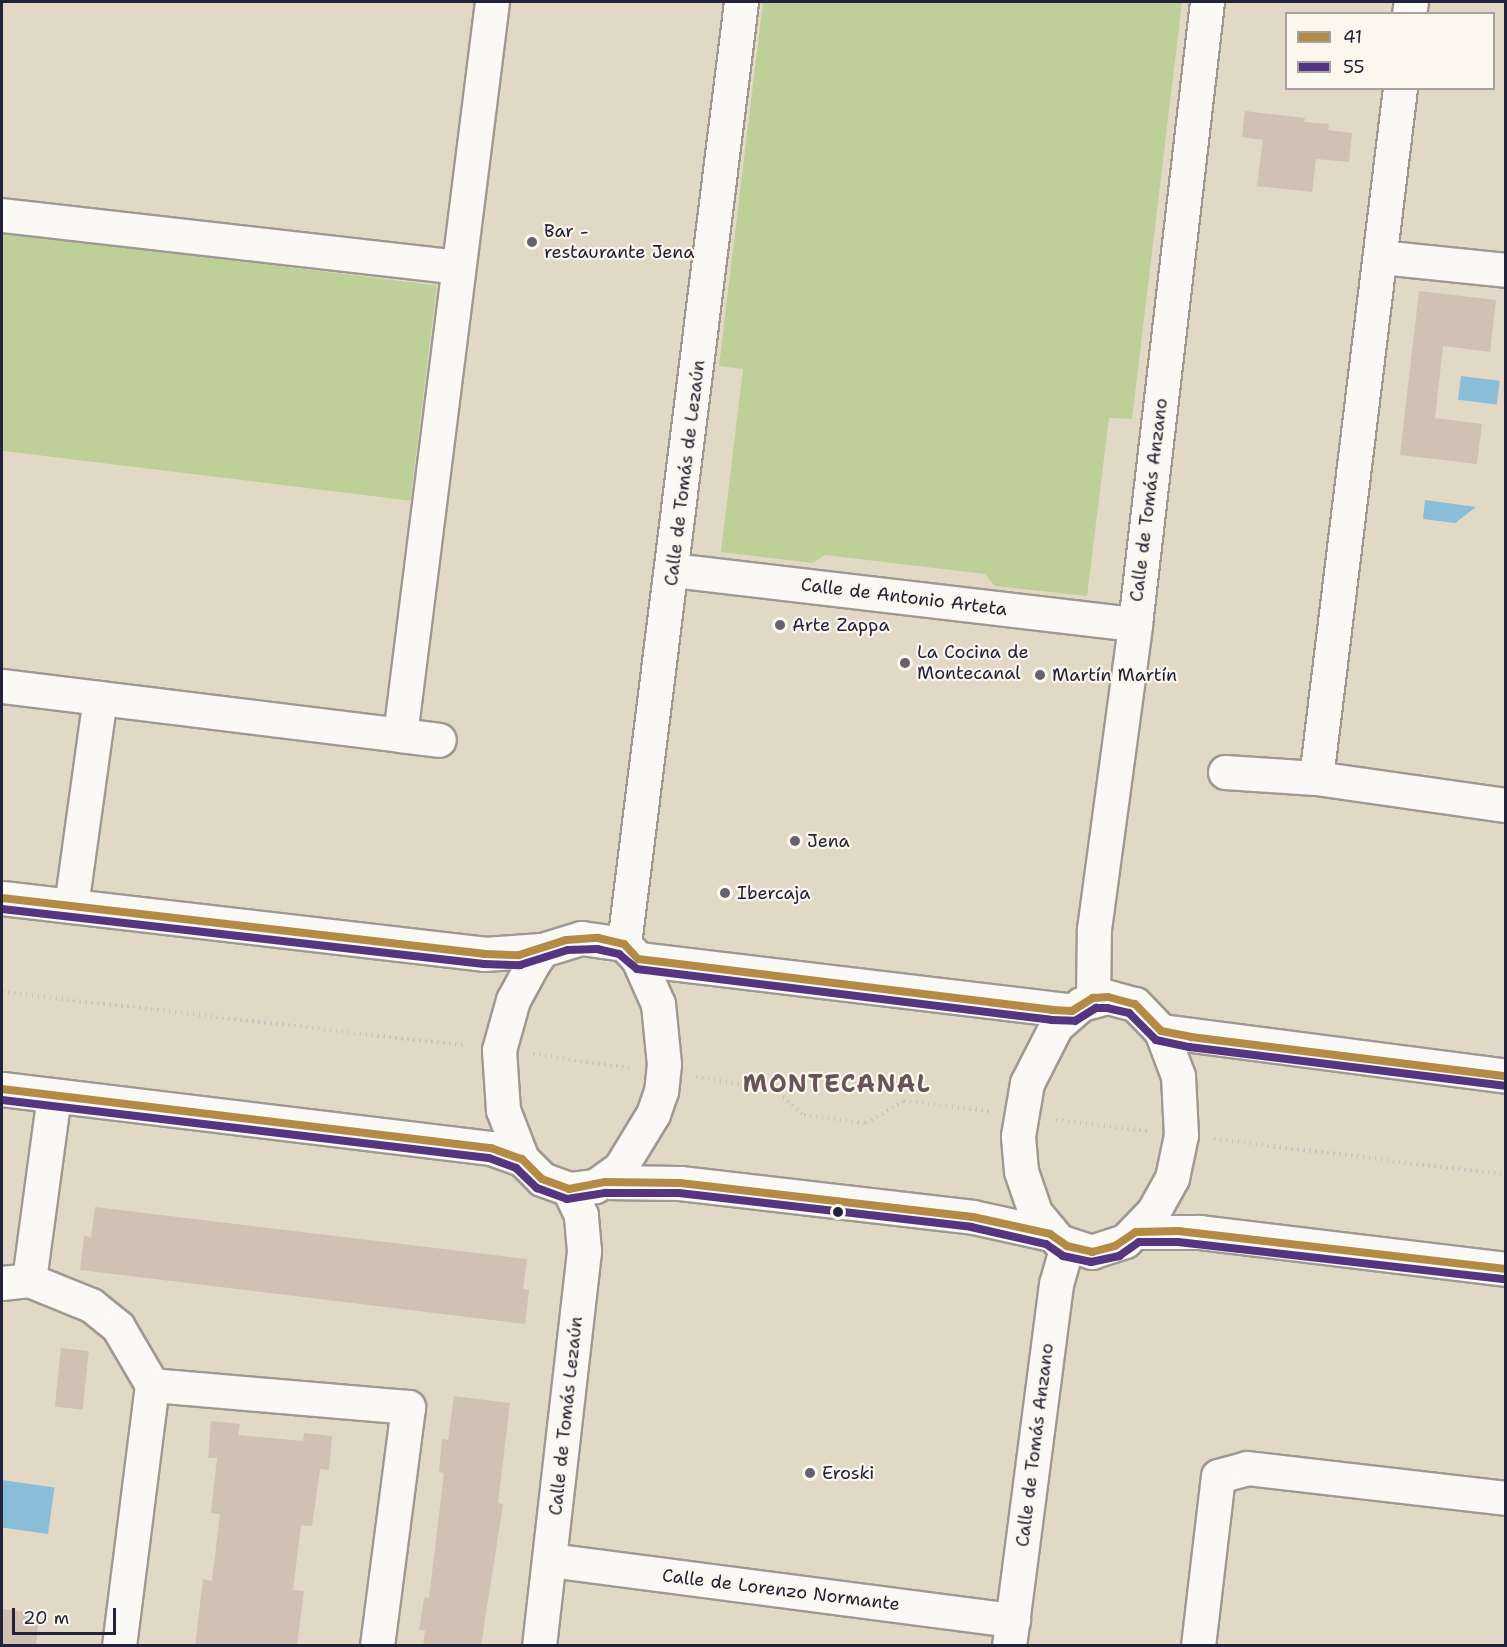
<!DOCTYPE html>
<html>
<head>
<meta charset="utf-8">
<style>
  body { margin:0 }
  #map { position:relative; width:1507px; height:1647px; overflow:hidden; background:#e2d8c6; font-family:"Shantell Sans",sans-serif }
  div>[style] { position:absolute }
  .green>* { inset:0; background:#bfcf98; transform-origin:0 0 }
  .water>* { inset:0; background:#8abdd7; transform-origin:0 0 }
  .building>* { inset:0; background:#d1c0b4; transform-origin:0 0 }
  .path>* { height:4px; margin-top:-2px; transform-origin:0; background:repeating-linear-gradient(90deg,#c7c5c3 0 1.5px,transparent 0 6px) }
  .roads { filter:drop-shadow(2px 0 #9f9992) drop-shadow(-2px 0 #9f9992) drop-shadow(0 2px #9f9992) drop-shadow(0 -2px #9f9992) }
  .minor>* { height:33px; margin:-16.5px; padding:0 16.5px; transform-origin:16.5px; border-radius:16.5px; background:#fbf9f6 }
  .bus-1>* { height:8px; margin:-4px; padding:0 4px; transform-origin:4px; border-radius:4px; background:#b48b45 }
  .bus-2>* { height:8px; margin:-4px; padding:0 4px; transform-origin:4px; border-radius:4px; background:#553580 }
  .dots>* { width:16px; height:16px; translate:-50% -50%; box-sizing:border-box; border:3px solid #fbf7ec; border-radius:50% }
  span { translate:-50% -50%; white-space:nowrap; text-align:center; line-height:1.15; -webkit-text-stroke:4.5px #fbf7ec; paint-order:stroke }
  .poi-label { font-size:18px; color:#22223b }
  .left { translate:0 -50%; text-align:left }
  .street-label { font-size:18px; color:#22223b }
  .district-label { font-size:24px; color:#695359; font-weight:700; letter-spacing:1.5px }
  .frame { position:absolute; inset:0; border:3px solid #22223b; pointer-events:none }
  .legend { position:absolute; left:1285px; top:12px; width:210px; height:78px; box-sizing:border-box; background:#fbf7ec; border:2px solid #a4a2a5; margin:0; padding:8px 10px; list-style:none; font-size:18px; color:#22223b }
  .legend li { display:flex; align-items:center; gap:12px; height:30px }
  .legend b { width:30px; border:2px solid #a4a2a5 }
  .scale { position:absolute; left:12px; top:1608px; width:104px; height:27px; box-sizing:border-box; border:3px solid #22223b; border-top:0; padding-left:8px; font-size:18px; line-height:21px; white-space:nowrap; color:#22223b; -webkit-text-stroke:4px #fbf7ec; paint-order:stroke }
</style>
</head>
<body>
<div id="map">
  <div class="green">
    <div style="clip-path:polygon(763px 2px,1182px 2px,1132px 419px,1109px 418px,1087px 596px,995px 586px,985px 574px,825px 555px,813px 563px,721px 552px,743px 369px,719px 366px)"></div>
    <div style="left:2px;top:232px;width:438px;height:217px;rotate:7deg"></div>
  </div>
  <div class="water">
    <div style="left:1461px;top:376px;width:39px;height:24px;rotate:7deg"></div>
    <div style="clip-path:polygon(1425px 500px,1476px 507px,1455px 523px,1423px 519px)"></div>
    <div style="left:2px;top:1480px;width:53px;height:47px;rotate:8deg"></div>
  </div>
  <div class="building">
    <div style="clip-path:polygon(1245px 111px,1305px 118px,1304px 122px,1329px 124px,1328px 130px,1352px 133px,1349px 162px,1316px 159px,1312px 192px,1257px 186px,1263px 140px,1242px 137px)"></div>
    <div style="clip-path:polygon(1419px 291px,1496px 300px,1490px 352px,1443px 346px,1435px 418px,1482px 424px,1477px 464px,1400px 455px)"></div>
    <div style="clip-path:polygon(95px 1207px,527px 1259px,523px 1289px,529px 1290px,525px 1324px,80px 1270px,84px 1236px,91px 1237px)"></div>
    <div style="left:61px;top:1348px;width:28px;height:59px;rotate:6deg"></div>
    <div style="clip-path:polygon(454px 1396px,510px 1403px,498px 1503px,503px 1504px,481px 1646px,423px 1646px,425px 1630px,419px 1630px,424px 1597px,429px 1598px,444px 1473px,439px 1472px,442px 1439px,448px 1440px)"></div>
    <div style="clip-path:polygon(211px 1421px,240px 1424px,238px 1435px,303px 1441px,304px 1433px,332px 1436px,329px 1470px,320px 1469px,312px 1526px,301px 1525px,293px 1590px,304px 1591px,297px 1646px,195px 1646px,203px 1579px,212px 1581px,220px 1514px,211px 1513px,217px 1458px,208px 1458px)"></div>
    <div style="clip-path:polygon(3px 1609px,39px 1614px,36px 1646px,2px 1646px)"></div>
  </div>
  <div class="path">
    <div style="left:2px;top:992px;width:467px;rotate:6.6deg"></div>
    <div style="left:533px;top:1054px;width:97px;rotate:8.3deg"></div>
    <div style="left:696px;top:1077px;width:79px;rotate:8.7deg"></div>
    <div style="left:774px;top:1089px;width:40px;rotate:41deg"></div>
    <div style="left:804px;top:1115px;width:63px;rotate:7.4deg"></div>
    <div style="left:866px;top:1123px;width:44px;rotate:-30.1deg"></div>
    <div style="left:904px;top:1101px;width:86px;rotate:6.7deg"></div>
    <div style="left:1056px;top:1120px;width:92px;rotate:6.9deg"></div>
    <div style="left:1214px;top:1139px;width:294px;rotate:7deg"></div>
  </div>
  <div class="roads">
    <div class="minor">
      <div style="left:1409px;top:14px;width:12px;rotate:-81deg"></div>
      <div style="left:1400px;top:88px;width:695px;rotate:96.94deg"></div>
      <div style="left:1316px;top:778px;width:192px;rotate:8.1deg"></div>
      <div style="left:2px;top:215px;width:458px;rotate:6.5deg"></div>
      <div style="left:1381px;top:257px;width:126px;rotate:5.9deg"></div>
      <div style="left:673px;top:570px;width:465px;rotate:6.7deg"></div>
      <div style="left:2px;top:686px;width:401px;rotate:7deg"></div>
      <div style="left:400px;top:735px;width:739px;rotate:-82.85deg"></div>
      <div style="left:400px;top:735px;width:39px;rotate:7deg"></div>
      <div style="left:1225px;top:772px;width:91px;rotate:3.8deg"></div>
      <div style="left:2px;top:898px;width:485px;rotate:6.6deg"></div>
      <div style="left:484px;top:954px;width:58px;rotate:-3.9deg"></div>
      <div style="left:71px;top:906px;width:210px;rotate:-82.1deg"></div>
      <div style="left:581px;top:938px;width:43px;rotate:7.9deg"></div>
      <div style="left:624px;top:944px;width:21px;rotate:47deg"></div>
      <div style="left:638px;top:959px;width:49px;rotate:66deg"></div>
      <div style="left:658px;top:1004px;width:60px;rotate:84.3deg"></div>
      <div style="left:664px;top:1064px;width:27px;rotate:96deg"></div>
      <div style="left:661px;top:1091px;width:24px;rotate:109deg"></div>
      <div style="left:653px;top:1114px;width:63px;rotate:121.4deg"></div>
      <div style="left:620px;top:1168px;width:31px;rotate:144deg"></div>
      <div style="left:595px;top:1186px;width:26px;rotate:173deg"></div>
      <div style="left:569px;top:1189px;width:29px;rotate:-160deg"></div>
      <div style="left:542px;top:1179px;width:28px;rotate:-135deg"></div>
      <div style="left:522px;top:1159px;width:53px;rotate:-111.2deg"></div>
      <div style="left:503px;top:1110px;width:60px;rotate:-93.8deg"></div>
      <div style="left:499px;top:1050px;width:52px;rotate:-74.4deg"></div>
      <div style="left:513px;top:1000px;width:42px;rotate:-61.6deg"></div>
      <div style="left:533px;top:963px;width:16px;rotate:-55deg"></div>
      <div style="left:542px;top:950px;width:41px;rotate:-17.1deg"></div>
      <div style="left:624px;top:944px;width:949px;rotate:-82.92deg"></div>
      <div style="left:638px;top:959px;width:437px;rotate:6.8deg"></div>
      <div style="left:1108px;top:997px;width:28px;rotate:15deg"></div>
      <div style="left:1135px;top:1004px;width:37px;rotate:46deg"></div>
      <div style="left:1161px;top:1031px;width:48px;rotate:69.3deg"></div>
      <div style="left:1178px;top:1076px;width:59px;rotate:87.1deg"></div>
      <div style="left:1181px;top:1135px;width:44px;rotate:101.8deg"></div>
      <div style="left:1172px;top:1178px;width:39px;rotate:119deg"></div>
      <div style="left:1153px;top:1212px;width:40px;rotate:134deg"></div>
      <div style="left:1125px;top:1241px;width:35px;rotate:162deg"></div>
      <div style="left:1092px;top:1252px;width:35px;rotate:-162deg"></div>
      <div style="left:1059px;top:1241px;width:38px;rotate:-130deg"></div>
      <div style="left:1035px;top:1212px;width:43px;rotate:-108.9deg"></div>
      <div style="left:1021px;top:1171px;width:35px;rotate:-95deg"></div>
      <div style="left:1018px;top:1136px;width:54px;rotate:-80.4deg"></div>
      <div style="left:1027px;top:1083px;width:64px;rotate:-63deg"></div>
      <div style="left:1056px;top:1026px;width:33px;rotate:-41deg"></div>
      <div style="left:1081px;top:1004px;width:28px;rotate:-15deg"></div>
      <div style="left:1093px;top:998px;width:69px;rotate:-89.2deg"></div>
      <div style="left:1094px;top:929px;width:308px;rotate:-82.3deg"></div>
      <div style="left:1135px;top:624px;width:626px;rotate:-83.4deg"></div>
      <div style="left:1161px;top:1031px;width:348px;rotate:7.4deg"></div>
      <div style="left:2px;top:1089px;width:493px;rotate:6.9deg"></div>
      <div style="left:491px;top:1148px;width:33px;rotate:20deg"></div>
      <div style="left:605px;top:1182px;width:75px;rotate:0.8deg"></div>
      <div style="left:680px;top:1183px;width:295px;rotate:6.6deg"></div>
      <div style="left:973px;top:1217px;width:79px;rotate:12.4deg"></div>
      <div style="left:1136px;top:1232px;width:64px"></div>
      <div style="left:1200px;top:1232px;width:308px;rotate:6.9deg"></div>
      <div style="left:29px;top:1280px;width:186px;rotate:-82.3deg"></div>
      <div style="left:2px;top:1283px;width:27px;rotate:-6deg"></div>
      <div style="left:29px;top:1280px;width:67px;rotate:22deg"></div>
      <div style="left:91px;top:1305px;width:35px;rotate:39deg"></div>
      <div style="left:118px;top:1327px;width:67px;rotate:59.6deg"></div>
      <div style="left:152px;top:1385px;width:257px;rotate:4.9deg"></div>
      <div style="left:408px;top:1407px;width:241px;rotate:97.4deg"></div>
      <div style="left:550px;top:1560px;width:467px;rotate:7.4deg"></div>
      <div style="left:119px;top:1646px;width:263px;rotate:-82.8deg"></div>
      <div style="left:539px;top:1646px;width:398px;rotate:-83.5deg"></div>
      <div style="left:584px;top:1251px;width:36px;rotate:-95deg"></div>
      <div style="left:581px;top:1215px;width:29px;rotate:-115deg"></div>
      <div style="left:1009px;top:1646px;width:365px;rotate:-82.6deg"></div>
      <div style="left:1056px;top:1284px;width:40px;rotate:-74deg"></div>
      <div style="left:1198px;top:1646px;width:171px;rotate:-83.3deg"></div>
      <div style="left:1218px;top:1476px;width:30px;rotate:-15deg"></div>
      <div style="left:1247px;top:1468px;width:261px;rotate:6.6deg"></div>
    </div>
  </div>
  <div class="bus-1">
    <div style="left:2px;top:898px;width:485px;rotate:6.6deg"></div>
    <div style="left:484px;top:954px;width:35px;rotate:2deg"></div>
    <div style="left:519px;top:955px;width:49px;rotate:-17.7deg"></div>
    <div style="left:566px;top:940px;width:32px;rotate:-4deg"></div>
    <div style="left:598px;top:938px;width:27px;rotate:13deg"></div>
    <div style="left:624px;top:944px;width:21px;rotate:47deg"></div>
    <div style="left:638px;top:959px;width:417px;rotate:7deg"></div>
    <div style="left:1052px;top:1010px;width:20px;rotate:3deg"></div>
    <div style="left:1072px;top:1011px;width:25px;rotate:-32deg"></div>
    <div style="left:1093px;top:998px;width:15px;rotate:-4deg"></div>
    <div style="left:1108px;top:997px;width:28px;rotate:15deg"></div>
    <div style="left:1135px;top:1004px;width:37px;rotate:46deg"></div>
    <div style="left:1161px;top:1031px;width:31px;rotate:11deg"></div>
    <div style="left:1191px;top:1037px;width:317px;rotate:7.1deg"></div>
    <div style="left:2px;top:1089px;width:493px;rotate:6.9deg"></div>
    <div style="left:491px;top:1148px;width:33px;rotate:20deg"></div>
    <div style="left:522px;top:1159px;width:28px;rotate:45deg"></div>
    <div style="left:542px;top:1179px;width:29px;rotate:20deg"></div>
    <div style="left:569px;top:1189px;width:37px;rotate:-11deg"></div>
    <div style="left:605px;top:1182px;width:75px;rotate:0.8deg"></div>
    <div style="left:680px;top:1183px;width:295px;rotate:6.6deg"></div>
    <div style="left:973px;top:1217px;width:79px;rotate:12.4deg"></div>
    <div style="left:1050px;top:1234px;width:21px;rotate:35deg"></div>
    <div style="left:1067px;top:1246px;width:26px;rotate:13deg"></div>
    <div style="left:1092px;top:1252px;width:24px;rotate:-15deg"></div>
    <div style="left:1115px;top:1246px;width:25px;rotate:-34deg"></div>
    <div style="left:1136px;top:1232px;width:42px;rotate:-1.4deg"></div>
    <div style="left:1178px;top:1231px;width:330px;rotate:6.6deg"></div>
  </div>
  <div class="bus-2">
    <div style="left:2px;top:909px;width:485px;rotate:6.5deg"></div>
    <div style="left:484px;top:964px;width:36px;rotate:2deg"></div>
    <div style="left:520px;top:965px;width:50px;rotate:-17.4deg"></div>
    <div style="left:568px;top:950px;width:29px;rotate:-2deg"></div>
    <div style="left:597px;top:949px;width:23px;rotate:13deg"></div>
    <div style="left:619px;top:954px;width:23px;rotate:40deg"></div>
    <div style="left:637px;top:969px;width:417px;rotate:7deg"></div>
    <div style="left:1051px;top:1020px;width:24px;rotate:2deg"></div>
    <div style="left:1075px;top:1021px;width:25px;rotate:-32deg"></div>
    <div style="left:1096px;top:1008px;width:11px"></div>
    <div style="left:1107px;top:1008px;width:23px;rotate:13deg"></div>
    <div style="left:1129px;top:1013px;width:38px;rotate:45deg"></div>
    <div style="left:1156px;top:1040px;width:34px;rotate:12deg"></div>
    <div style="left:1189px;top:1047px;width:318px;rotate:7deg"></div>
    <div style="left:2px;top:1100px;width:490px;rotate:6.8deg"></div>
    <div style="left:489px;top:1158px;width:29px;rotate:20deg"></div>
    <div style="left:516px;top:1168px;width:29px;rotate:44deg"></div>
    <div style="left:537px;top:1188px;width:32px;rotate:20deg"></div>
    <div style="left:567px;top:1199px;width:39px;rotate:-9deg"></div>
    <div style="left:606px;top:1193px;width:73px"></div>
    <div style="left:679px;top:1193px;width:294px;rotate:6.6deg"></div>
    <div style="left:971px;top:1227px;width:77px;rotate:12.8deg"></div>
    <div style="left:1046px;top:1244px;width:21px;rotate:35deg"></div>
    <div style="left:1063px;top:1256px;width:29px;rotate:12deg"></div>
    <div style="left:1091px;top:1262px;width:29px;rotate:-12deg"></div>
    <div style="left:1119px;top:1256px;width:24px;rotate:-35deg"></div>
    <div style="left:1139px;top:1242px;width:39px"></div>
    <div style="left:1178px;top:1242px;width:329px;rotate:6.5deg"></div>
  </div>
  <div class="dots">
    <div style="left:532px;top:242px;background:#65626c"></div>
    <div style="left:780px;top:625px;background:#65626c"></div>
    <div style="left:905px;top:663px;background:#65626c"></div>
    <div style="left:1040px;top:675px;background:#65626c"></div>
    <div style="left:795px;top:841px;background:#65626c"></div>
    <div style="left:725px;top:893px;background:#65626c"></div>
    <div style="left:838px;top:1212px;background:#22223b"></div>
    <div style="left:810px;top:1473px;background:#65626c"></div>
  </div>
  <div class="poi-label">
    <span class="left" style="left:544px;top:242px">Bar -<br>restaurante Jena</span>
    <span class="left" style="left:792px;top:625px">Arte Zappa</span>
    <span class="left" style="left:917px;top:663px">La Cocina de<br>Montecanal</span>
    <span class="left" style="left:1052px;top:675px">Martín Martín</span>
    <span class="left" style="left:807px;top:841px">Jena</span>
    <span class="left" style="left:737px;top:893px">Ibercaja</span>
    <span class="left" style="left:822px;top:1473px">Eroski</span>
  </div>
  <div class="street-label">
    <span style="left:685px;top:473px;rotate:-83deg">Calle de Tomás de Lezaún</span>
    <span style="left:1149px;top:500px;rotate:-83deg">Calle de Tomás Anzano</span>
    <span style="left:904px;top:597px;rotate:7deg">Calle de Antonio Arteta</span>
    <span style="left:566px;top:1416px;rotate:-84deg">Calle de Tomás Lezaún</span>
    <span style="left:1035px;top:1445px;rotate:-83deg">Calle de Tomás Anzano</span>
    <span style="left:781px;top:1590px;rotate:7deg">Calle de Lorenzo Normante</span>
  </div>
  <div class="district-label">
    <span style="left:837px;top:1085px">MONTECANAL</span>
  </div>
  <div class="frame"></div>
  <ul class="legend">
  <li><b style="height:8px;background:#b48b45"></b>41</li>
  <li><b style="height:8px;background:#553580"></b>55</li>
  </ul>
  <div class="scale">20 m</div>
</div>
</body>
</html>
